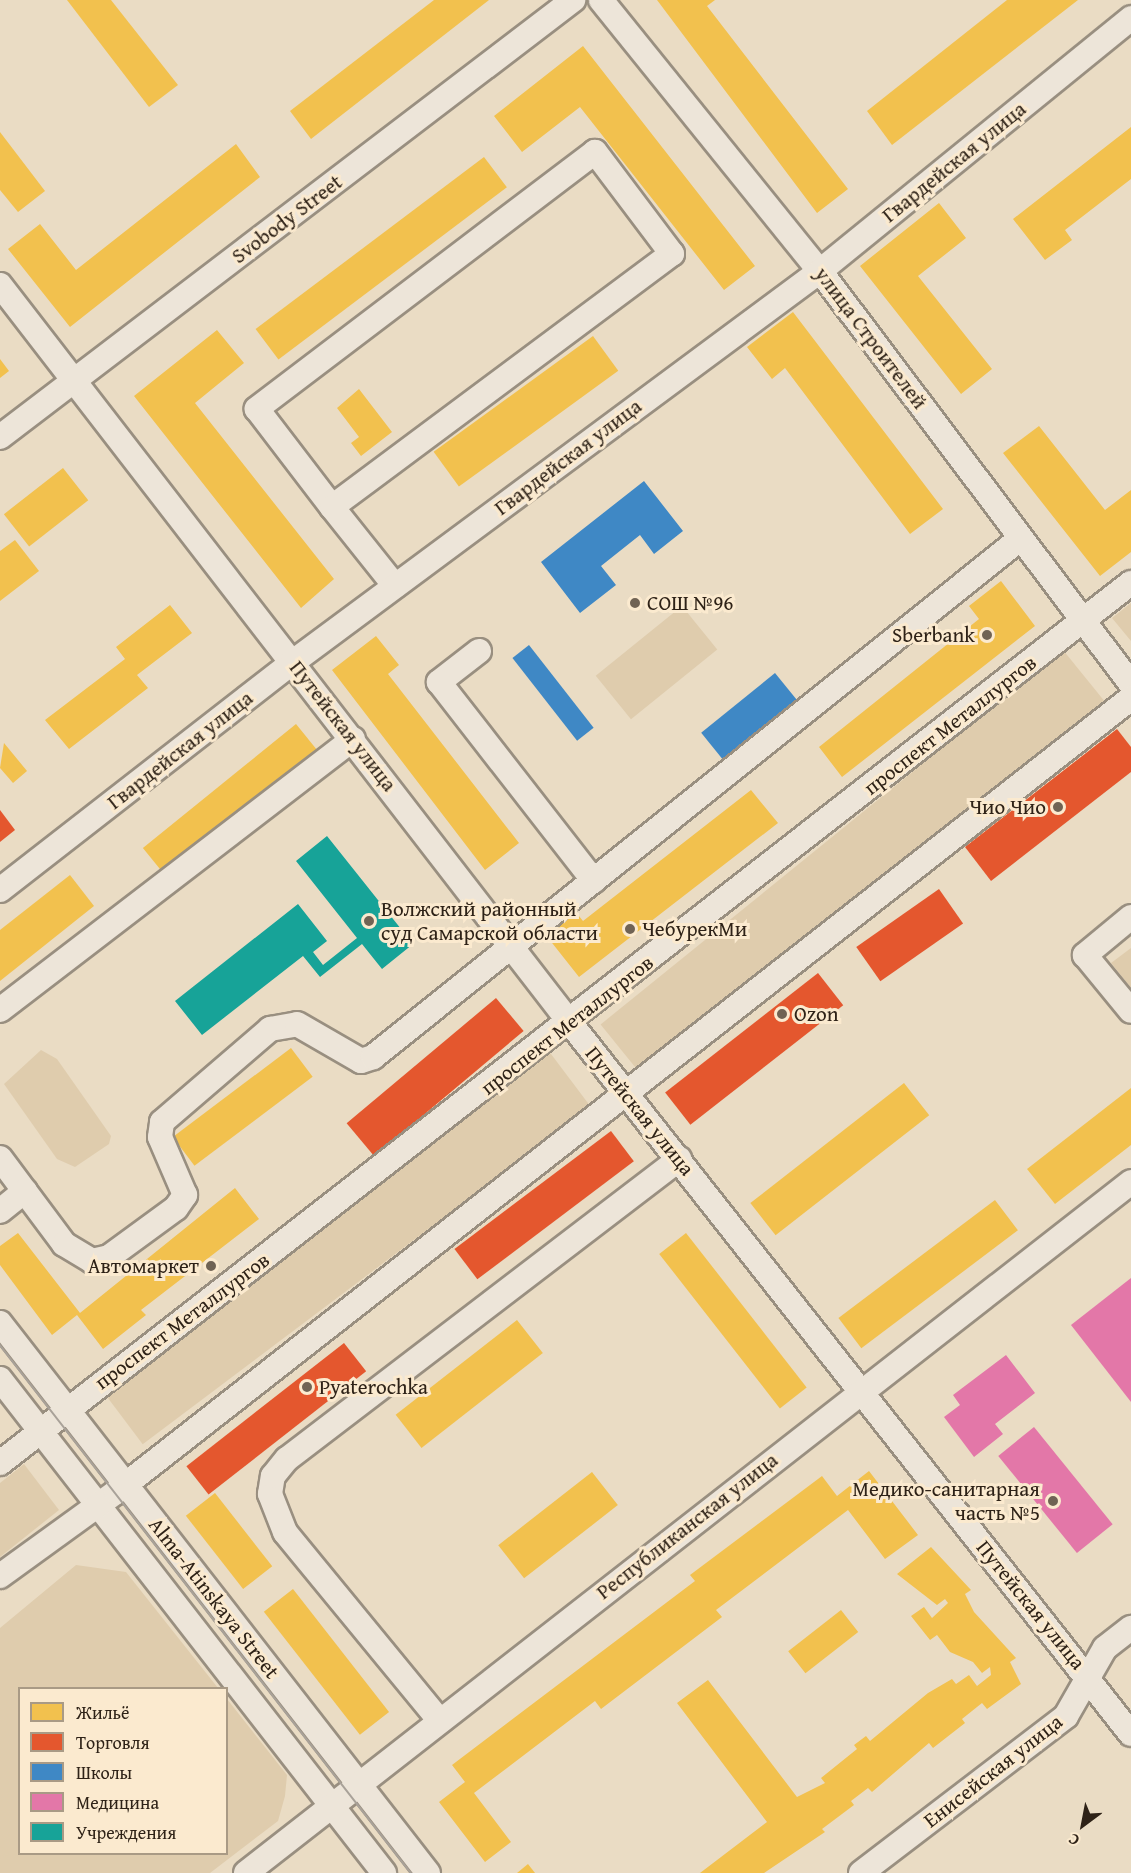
<!DOCTYPE html>
<html>
<head>
<meta charset="utf-8">
<style>
  body { margin:0 }
  #map { position:relative; width:1131px; height:1873px; overflow:hidden; background:#eadcc4; font-family:"Gentium Book Plus",serif }
  div>[style] { position:absolute }
  .green>* { inset:0; background:#dfccad; transform-origin:0 0 }
  .homes>* { inset:0; background:#f2c14e; transform-origin:0 0 }
  .shops>* { inset:0; background:#e4572e; transform-origin:0 0 }
  .schools>* { inset:0; background:#3f88c5; transform-origin:0 0 }
  .health>* { inset:0; background:#e377a8; transform-origin:0 0 }
  .public>* { inset:0; background:#17a398 }
  .roads { filter:drop-shadow(2px 0 #998f80) drop-shadow(-2px 0 #998f80) drop-shadow(0 2px #998f80) drop-shadow(0 -2px #998f80) }
  .minor>* { height:24px; margin:-12px; padding:0 12px; transform-origin:12px; border-radius:12px; background:#ede5d9 }
  .tram>* { height:1.5px; margin:-0.75px; padding:0 0.75px; transform-origin:0.75px; border-radius:0.75px; background:#a9a299 }
  .dots>* { width:16px; height:16px; translate:-50% -50%; box-sizing:border-box; border:3px solid #fbeacf; border-radius:50% }
  span { translate:-50% -50%; white-space:nowrap; text-align:center; line-height:1.15; -webkit-text-stroke:6px #fbeacf; paint-order:stroke }
  .street-label { font-size:21px; color:#2e2217 }
  .poi-label { font-size:21px; color:#2e2217 }
  .left { translate:0 -50%; text-align:left }
  .right { translate:-100% -50%; text-align:right }
  .legend { position:absolute; left:18px; top:1687px; width:210px; height:168px; box-sizing:border-box; background:#fbeacf; border:2px solid #a99a85; margin:0; padding:8px 10px; list-style:none; font-size:18px; color:#2e2217 }
  .legend li { display:flex; align-items:center; gap:12px; height:30px }
  .legend b { width:30px; border:2px solid #a99a85 }
  .north { position:absolute; left:1053px; top:1795px; width:60px; height:60px; -webkit-text-stroke:4px #fbeacf; paint-order:stroke; rotate:212deg; font-size:16px; font-weight:700; line-height:24px; text-align:center; color:#2e2217 }
  .north::after { content:''; display:block; margin:auto; width:21px; height:27px; background:#2e2217; clip-path:polygon(50% 0,100% 100%,50% 72%,0 100%) }
</style>
</head>
<body>
<div id="map">
  <div class="green">
    <div style="clip-path:polygon(1131px 603px,1131px 641px,1112px 618px)"></div>
    <div style="left:682px;top:606px;width:56px;height:111px;rotate:51deg"></div>
    <div style="left:1063px;top:650px;width:66px;height:595px;rotate:51deg"></div>
    <div style="clip-path:polygon(1131px 948px,1131px 988px,1111px 963px)"></div>
    <div style="left:545px;top:1046px;width:76px;height:561px;rotate:53deg"></div>
    <div style="clip-path:polygon(41px 1050px,57px 1059px,111px 1136px,109px 1144px,75px 1167px,57px 1159px,4px 1084px)"></div>
    <div style="clip-path:polygon(24px 1464px,59px 1510px,0 1557px,0 1483px)"></div>
    <div style="clip-path:polygon(76px 1565px,126px 1572px,218px 1688px,20px 1688px,20px 1854px,226px 1854px,227px 1699px,287px 1775px,285px 1796px,278px 1821px,210px 1873px,0 1873px,0 1628px)"></div>
  </div>
  <div class="homes">
    <div style="clip-path:polygon(67px 0,111px 0,178px 85px,149px 107px)"></div>
    <div style="clip-path:polygon(434px 0,489px 0,311px 139px,290px 111px)"></div>
    <div style="clip-path:polygon(657px 0,715px 0,707px 6px,848px 189px,817px 213px)"></div>
    <div style="clip-path:polygon(1007px 0,1078px 0,892px 145px,867px 111px)"></div>
    <div style="clip-path:polygon(583px 46px,755px 266px,724px 290px,580px 107px,522px 152px,494px 116px)"></div>
    <div style="clip-path:polygon(1131px 127px,1131px 179px,1065px 230px,1072px 240px,1045px 260px,1013px 219px)"></div>
    <div style="clip-path:polygon(0 132px,45px 191px,18px 212px,0 190px)"></div>
    <div style="clip-path:polygon(236px 144px,260px 177px,70px 327px,8px 249px,40px 224px,76px 270px)"></div>
    <div style="left:484px;top:157px;width:38px;height:286px;rotate:53deg"></div>
    <div style="clip-path:polygon(939px 203px,966px 238px,918px 276px,992px 369px,961px 394px,860px 266px)"></div>
    <div style="clip-path:polygon(793px 312px,943px 509px,910px 534px,785px 368px,772px 379px,747px 347px)"></div>
    <div style="clip-path:polygon(217px 330px,244px 363px,195px 403px,334px 579px,301px 608px,134px 396px)"></div>
    <div style="left:593px;top:336px;width:43px;height:197px;rotate:54deg"></div>
    <div style="clip-path:polygon(0 359px,9px 371px,0 378px)"></div>
    <div style="clip-path:polygon(359px 389px,392px 432px,361px 456px,351px 443px,359px 437px,337px 408px)"></div>
    <div style="clip-path:polygon(1039px 426px,1105px 510px,1131px 490px,1131px 552px,1100px 576px,1003px 453px)"></div>
    <div style="left:63px;top:468px;width:41px;height:75px;rotate:52deg"></div>
    <div style="clip-path:polygon(15px 540px,39px 571px,0 601px,0 551px)"></div>
    <div style="clip-path:polygon(1001px 581px,1035px 626px,842px 777px,819px 747px,979px 619px,969px 606px)"></div>
    <div style="clip-path:polygon(170px 605px,192px 633px,137px 675px,148px 688px,69px 749px,45px 720px,125px 659px,116px 647px)"></div>
    <div style="clip-path:polygon(376px 636px,399px 665px,388px 674px,519px 843px,485px 870px,332px 670px)"></div>
    <div style="left:296px;top:724px;width:38px;height:197px;rotate:51deg"></div>
    <div style="clip-path:polygon(4px 743px,27px 771px,13px 783px,0 768px)"></div>
    <div style="clip-path:polygon(751px 790px,778px 823px,579px 977px,545px 934px,574px 910px,583px 921px)"></div>
    <div style="clip-path:polygon(70px 875px,94px 906px,0 981px,0 930px)"></div>
    <div style="left:291px;top:1048px;width:36px;height:148px;rotate:53deg"></div>
    <div style="left:904px;top:1083px;width:41px;height:195px;rotate:52deg"></div>
    <div style="clip-path:polygon(1131px 1088px,1131px 1145px,1055px 1204px,1027px 1169px)"></div>
    <div style="clip-path:polygon(235px 1188px,259px 1219px,141px 1310px,146px 1315px,103px 1349px,77px 1315px,52px 1335px,0 1265px,0 1246px,18px 1233px,80px 1313px)"></div>
    <div style="left:995px;top:1200px;width:38px;height:196px;rotate:53deg"></div>
    <div style="left:686px;top:1233px;width:196px;height:34px;rotate:52deg"></div>
    <div style="left:517px;top:1320px;width:42px;height:154px;rotate:52deg"></div>
    <div style="clip-path:polygon(869px 1471px,918px 1535px,885px 1559px,848px 1510px,716px 1610px,722px 1617px,601px 1709px,595px 1701px,474px 1793px,511px 1842px,485px 1862px,439px 1802px,465px 1782px,452px 1765px,695px 1581px,690px 1575px,822px 1476px,837px 1496px)"></div>
    <div style="left:592px;top:1472px;width:42px;height:119px;rotate:52deg"></div>
    <div style="left:215px;top:1493px;width:93px;height:37px;rotate:52deg"></div>
    <div style="clip-path:polygon(931px 1547px,971px 1590px,965px 1594px,974px 1612px,1016px 1658px,1010px 1662px,1021px 1684px,987px 1709px,982px 1703px,962px 1719px,965px 1723px,933px 1748px,929px 1743px,872px 1792px,868px 1788px,851px 1801px,854px 1805px,822px 1829px,825px 1832px,764px 1873px,700px 1873px,767px 1822px,677px 1703px,708px 1680px,797px 1797px,825px 1783px,821px 1778px,857px 1749px,854px 1745px,866px 1736px,870px 1741px,928px 1693px,952px 1679px,956px 1684px,969px 1675px,977px 1686px,991px 1675px,990px 1667px,982px 1673px,973px 1662px,950px 1652px,937px 1635px,930px 1640px,911px 1616px,924px 1607px,932px 1618px,948px 1603px,945px 1599px,937px 1605px,897px 1574px)"></div>
    <div style="left:293px;top:1589px;width:156px;height:37px;rotate:52deg"></div>
    <div style="left:841px;top:1610px;width:28px;height:67px;rotate:52deg"></div>
    <div style="clip-path:polygon(528px 1864px,535px 1873px,517px 1873px)"></div>
  </div>
  <div class="shops">
    <div style="clip-path:polygon(1117px 729px,1131px 747px,1131px 772px,991px 881px,965px 847px)"></div>
    <div style="clip-path:polygon(0 810px,15px 830px,0 842px)"></div>
    <div style="left:939px;top:889px;width:42px;height:101px;rotate:55deg"></div>
    <div style="left:818px;top:973px;width:41px;height:194px;rotate:52deg"></div>
    <div style="left:496px;top:998px;width:43px;height:195px;rotate:50deg"></div>
    <div style="left:611px;top:1131px;width:38px;height:196px;rotate:53deg"></div>
    <div style="left:344px;top:1343px;width:36px;height:200px;rotate:52deg"></div>
  </div>
  <div class="schools">
    <div style="clip-path:polygon(644px 481px,683px 531px,654px 554px,640px 535px,601px 566px,616px 585px,580px 613px,541px 562px)"></div>
    <div style="left:529px;top:645px;width:105px;height:21px;rotate:52deg"></div>
    <div style="left:775px;top:673px;width:41px;height:95px;rotate:51deg"></div>
  </div>
  <div class="health">
    <div style="clip-path:polygon(1131px 1278px,1131px 1402px,1071px 1325px)"></div>
    <div style="clip-path:polygon(1006px 1355px,1035px 1393px,995px 1424px,1003px 1434px,974px 1457px,944px 1417px,960px 1405px,953px 1395px)"></div>
    <div style="left:1034px;top:1427px;width:125px;height:46px;rotate:51deg"></div>
  </div>
  <div class="public">
    <div style="clip-path:polygon(327px 836px,413px 944px,382px 969px,362px 944px,320px 977px,303px 956px,202px 1035px,175px 1001px,298px 904px,327px 941px,313px 952px,323px 965px,357px 938px,296px 861px)"></div>
  </div>
  <div class="roads">
    <div class="minor">
      <div style="left:601px;top:0;width:348px;rotate:51.1deg"></div>
      <div style="left:820px;top:271px;width:517px;rotate:53.02deg"></div>
      <div style="left:0;top:285px;width:934px;rotate:52.31deg"></div>
      <div style="left:571px;top:1024px;width:904px;rotate:51.74deg"></div>
      <div style="left:0;top:437px;width:721px;rotate:-37.33deg"></div>
      <div style="left:332px;top:507px;width:424px;rotate:-36.7deg"></div>
      <div style="left:672px;top:254px;width:128px;rotate:-127deg"></div>
      <div style="left:595px;top:152px;width:425px;rotate:142.8deg"></div>
      <div style="left:257px;top:409px;width:123px;rotate:52.6deg"></div>
      <div style="left:332px;top:507px;width:101px;rotate:51.4deg"></div>
      <div style="left:479px;top:651px;width:51px;rotate:142.2deg"></div>
      <div style="left:439px;top:682px;width:252px;rotate:52.1deg"></div>
      <div style="left:0;top:890px;width:371px;rotate:-37.9deg"></div>
      <div style="left:293px;top:662px;width:656px;rotate:-36.57deg"></div>
      <div style="left:820px;top:271px;width:401px;rotate:-39.1deg"></div>
      <div style="left:1131px;top:917px;width:60px;rotate:140.4deg"></div>
      <div style="left:1085px;top:955px;width:72px;rotate:50.6deg"></div>
      <div style="left:0;top:1010px;width:445px;rotate:-37.5deg"></div>
      <div style="left:0;top:1158px;width:107px;rotate:53.3deg"></div>
      <div style="left:64px;top:1244px;width:33px;rotate:31deg"></div>
      <div style="left:92px;top:1261px;width:17px;rotate:-13deg"></div>
      <div style="left:109px;top:1257px;width:83px;rotate:-36.2deg"></div>
      <div style="left:176px;top:1208px;width:16px;rotate:-55deg"></div>
      <div style="left:185px;top:1195px;width:63px;rotate:-113.3deg"></div>
      <div style="left:160px;top:1137px;width:15px;rotate:-82deg"></div>
      <div style="left:162px;top:1122px;width:143px;rotate:-40.7deg"></div>
      <div style="left:270px;top:1029px;width:27px;rotate:-10deg"></div>
      <div style="left:297px;top:1024px;width:74px;rotate:30deg"></div>
      <div style="left:361px;top:1061px;width:13px;rotate:-18deg"></div>
      <div style="left:373px;top:1057px;width:830px;rotate:-38.69deg"></div>
      <div style="left:0;top:1211px;width:32px;rotate:-39deg"></div>
      <div style="left:0;top:1323px;width:697px;rotate:52.11deg"></div>
      <div style="left:0;top:1379px;width:626px;rotate:52.14deg"></div>
      <div style="left:0;top:1463px;width:1433px;rotate:-37.89deg"></div>
      <div style="left:0;top:1576px;width:143px;rotate:-35.9deg"></div>
      <div style="left:116px;top:1492px;width:1289px;rotate:-38.03deg"></div>
      <div style="left:440px;top:1721px;width:244px;rotate:-129.4deg"></div>
      <div style="left:285px;top:1532px;width:41px;rotate:-111.5deg"></div>
      <div style="left:270px;top:1494px;width:18px;rotate:-81deg"></div>
      <div style="left:273px;top:1476px;width:22px;rotate:-51deg"></div>
      <div style="left:287px;top:1459px;width:494px;rotate:-37.4deg"></div>
      <div style="left:246px;top:1873px;width:1123px;rotate:-37.98deg"></div>
      <div style="left:861px;top:1873px;width:258px;rotate:-37.4deg"></div>
      <div style="left:1066px;top:1716px;width:78px;rotate:-60.2deg"></div>
      <div style="left:1105px;top:1648px;width:33px;rotate:-38deg"></div>
    </div>
  </div>
  <div class="tram">
    <div style="left:0;top:1345px;width:669px;rotate:52.1deg"></div>
  </div>
  <div class="dots">
    <div style="left:635px;top:603px;background:#706354"></div>
    <div style="left:987px;top:635px;background:#706354"></div>
    <div style="left:1058px;top:807px;background:#706354"></div>
    <div style="left:369px;top:921px;background:#706354"></div>
    <div style="left:630px;top:929px;background:#706354"></div>
    <div style="left:782px;top:1014px;background:#706354"></div>
    <div style="left:211px;top:1266px;background:#706354"></div>
    <div style="left:307px;top:1387px;background:#706354"></div>
    <div style="left:1053px;top:1501px;background:#706354"></div>
  </div>
  <div class="street-label">
    <span style="left:954px;top:162px;rotate:-39deg">Гвардейская улица</span>
    <span style="left:287px;top:219px;rotate:-37deg">Svobody Street</span>
    <span style="left:871px;top:338px;rotate:53deg">улица Строителей</span>
    <span style="left:568px;top:457px;rotate:-37deg">Гвардейская улица</span>
    <span style="left:950px;top:725px;rotate:-38deg">проспект Металлургов</span>
    <span style="left:343px;top:726px;rotate:52deg">Путейская улица</span>
    <span style="left:180px;top:750px;rotate:-38deg">Гвардейская улица</span>
    <span style="left:567px;top:1025px;rotate:-38deg">проспект Металлургов</span>
    <span style="left:640px;top:1111px;rotate:51deg">Путейская улица</span>
    <span style="left:182px;top:1321px;rotate:-37deg">проспект Металлургов</span>
    <span style="left:687px;top:1526px;rotate:-38deg">Республиканская улица</span>
    <span style="left:214px;top:1598px;rotate:52deg">Alma-Atinskaya Street</span>
    <span style="left:1031px;top:1605px;rotate:51deg">Путейская улица</span>
    <span style="left:993px;top:1771px;rotate:-38deg">Енисейская улица</span>
  </div>
  <div class="poi-label">
    <span class="left" style="left:647px;top:603px">СОШ №96</span>
    <span class="right" style="left:975px;top:635px">Sberbank</span>
    <span class="right" style="left:1046px;top:807px">Чио Чио</span>
    <span class="left" style="left:381px;top:921px">Волжский районный<br>суд Самарской области</span>
    <span class="left" style="left:642px;top:929px">ЧебурекМи</span>
    <span class="left" style="left:794px;top:1014px">Ozon</span>
    <span class="right" style="left:199px;top:1266px">Автомаркет</span>
    <span class="left" style="left:319px;top:1387px">Pyaterochka</span>
    <span class="right" style="left:1040px;top:1501px">Медико-санитарная<br>часть №5</span>
  </div>
  <ul class="legend">
  <li><b style="height:16px;background:#f2c14e"></b>Жильё</li>
  <li><b style="height:16px;background:#e4572e"></b>Торговля</li>
  <li><b style="height:16px;background:#3f88c5"></b>Школы</li>
  <li><b style="height:16px;background:#e377a8"></b>Медицина</li>
  <li><b style="height:16px;background:#17a398"></b>Учреждения</li>
  </ul>
  <div class="north">С</div>
</div>
</body>
</html>
